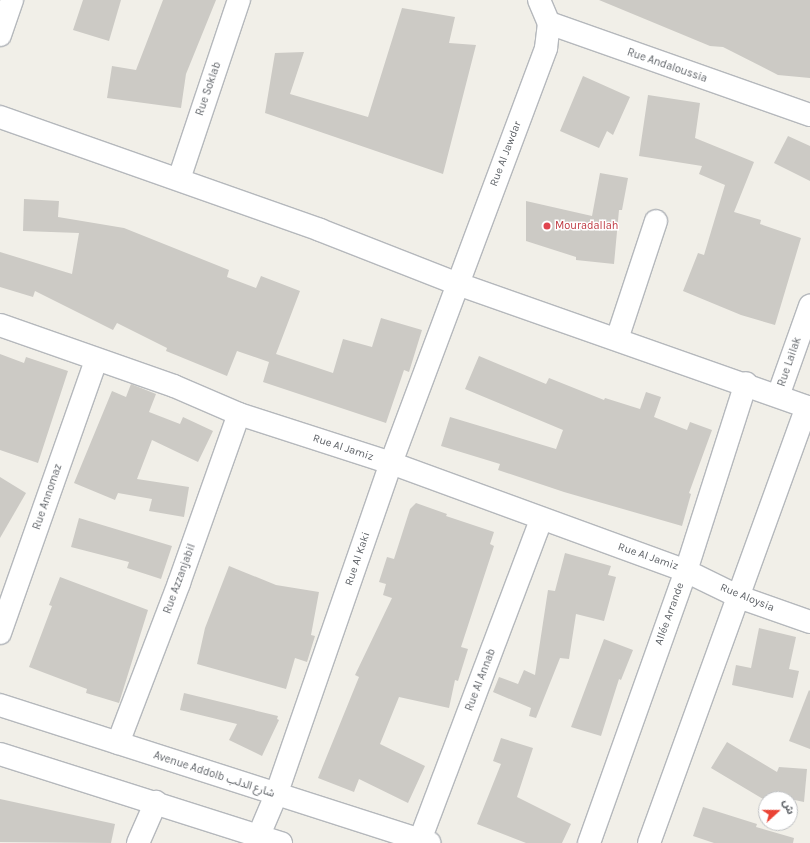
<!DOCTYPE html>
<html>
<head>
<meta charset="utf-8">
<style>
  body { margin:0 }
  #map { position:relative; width:810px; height:843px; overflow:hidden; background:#f1efe8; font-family:Karla,"Noto Sans Arabic",sans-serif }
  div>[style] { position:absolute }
  .building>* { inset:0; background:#cccac5 }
  .roads { filter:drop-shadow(1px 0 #b5b8bc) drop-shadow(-1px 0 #b5b8bc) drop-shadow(0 1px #b5b8bc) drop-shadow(0 -1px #b5b8bc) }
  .minor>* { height:22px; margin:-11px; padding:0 11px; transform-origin:11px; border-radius:11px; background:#fff }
  .dots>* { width:11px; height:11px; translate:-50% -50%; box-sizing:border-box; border:2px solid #fff; border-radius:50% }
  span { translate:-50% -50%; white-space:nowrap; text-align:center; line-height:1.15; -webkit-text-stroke:3px #fff; paint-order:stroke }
  .street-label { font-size:11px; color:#5f6368 }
  .health-label { font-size:11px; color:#be3a42 }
  .left { translate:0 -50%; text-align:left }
  .north { position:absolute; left:758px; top:791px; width:40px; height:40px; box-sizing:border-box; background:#fff; border:1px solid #bfc1c3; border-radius:50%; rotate:69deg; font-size:11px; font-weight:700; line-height:16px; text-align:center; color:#5f6368 }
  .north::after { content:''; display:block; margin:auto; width:14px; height:18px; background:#ea4335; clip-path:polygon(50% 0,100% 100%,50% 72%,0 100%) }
</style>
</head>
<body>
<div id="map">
  <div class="building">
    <div style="clip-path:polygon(83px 0,121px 0,109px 41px,73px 30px)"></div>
    <div style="clip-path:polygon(163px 0,216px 0,186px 74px,181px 108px,107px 98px,112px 66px,136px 70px)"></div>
    <div style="clip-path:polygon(599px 0,810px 0,810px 78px,778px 75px,723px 47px,710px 46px)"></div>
    <div style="clip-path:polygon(402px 8px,455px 17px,449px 43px,476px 45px,443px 174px,265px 113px,275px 53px,304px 52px,290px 94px,368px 117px)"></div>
    <div style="clip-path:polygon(583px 76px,630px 97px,613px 135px,607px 131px,599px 148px,560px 131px)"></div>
    <div style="clip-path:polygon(648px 95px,700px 103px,695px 138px,754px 162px,734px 212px,761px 220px,760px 224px,801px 238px,775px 325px,741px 315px,683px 291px,698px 253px,704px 255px,725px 185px,699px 174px,702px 166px,639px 156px)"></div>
    <div style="clip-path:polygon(788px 136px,810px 146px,810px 181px,774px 163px)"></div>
    <div style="clip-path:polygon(600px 173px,628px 178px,622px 210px,619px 210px,614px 264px,576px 260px,576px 257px,526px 241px,526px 201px,592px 216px)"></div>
    <div style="clip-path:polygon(24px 199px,59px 201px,58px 217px,124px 228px,229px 270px,227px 277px,256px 288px,261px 276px,300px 291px,276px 354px,333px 373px,343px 339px,372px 347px,381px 318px,422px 330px,409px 372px,404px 370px,386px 423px,263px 382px,269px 362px,237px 351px,227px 376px,166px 351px,167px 348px,117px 323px,113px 330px,35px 291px,33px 297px,0 287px,0 252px,72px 274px,79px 233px,23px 231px)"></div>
    <div style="clip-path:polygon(0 354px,24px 363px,26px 357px,68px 371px,38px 463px,0 450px)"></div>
    <div style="clip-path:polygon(479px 356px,546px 384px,549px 378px,604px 400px,605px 398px,640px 409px,646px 392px,661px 397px,654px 417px,687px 430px,690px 422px,712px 430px,689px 493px,691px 494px,682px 526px,564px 492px,498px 470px,500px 464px,441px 446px,450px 417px,556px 449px,563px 430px,465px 389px)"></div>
    <div style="clip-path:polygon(131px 384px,156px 394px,149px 412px,180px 424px,183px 417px,213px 431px,198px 462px,152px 440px,137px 479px,189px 487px,184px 517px,149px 511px,152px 499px,118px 493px,115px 500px,74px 483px,112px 391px,126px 397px)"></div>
    <div style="clip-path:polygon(0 477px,26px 493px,0 538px)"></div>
    <div style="clip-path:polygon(416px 503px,447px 514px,446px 516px,494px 532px,490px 544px,494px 546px,461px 647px,468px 649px,458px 681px,455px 680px,449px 708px,399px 697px,380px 744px,425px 766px,408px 803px,359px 779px,354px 792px,318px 778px,359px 677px,355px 675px,392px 598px,383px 595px,386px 584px,379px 582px,387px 557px,394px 559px,410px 509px)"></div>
    <div style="clip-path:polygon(79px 518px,172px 546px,161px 579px,127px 568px,129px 562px,71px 547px)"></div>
    <div style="clip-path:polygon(565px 553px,611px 566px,608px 575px,616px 577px,604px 621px,576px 614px,569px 659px,560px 658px,536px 718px,529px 716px,531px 708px,493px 692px,499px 677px,518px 684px,524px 670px,535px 675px,548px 590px,555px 591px)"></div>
    <div style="clip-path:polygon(229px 566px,276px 585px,319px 592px,311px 635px,315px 636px,307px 662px,295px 658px,286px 689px,197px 664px,205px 628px)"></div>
    <div style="clip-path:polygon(60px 577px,148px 610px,119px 703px,86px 693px,87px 689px,29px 667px,52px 606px,49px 605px)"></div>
    <div style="clip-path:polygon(759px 628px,796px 637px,789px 669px,799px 671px,793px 698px,732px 685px,736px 665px,751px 668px)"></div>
    <div style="clip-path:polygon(604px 639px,633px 650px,621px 680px,619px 679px,601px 736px,571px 727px)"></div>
    <div style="clip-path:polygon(809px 690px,810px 691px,810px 749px,789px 741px)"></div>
    <div style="clip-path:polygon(184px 693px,278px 716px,277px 719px,279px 720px,262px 756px,229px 740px,237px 724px,180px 710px)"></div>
    <div style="clip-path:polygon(501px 738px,533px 748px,517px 797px,571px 824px,562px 843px,526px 843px,477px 824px,501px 764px,493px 761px)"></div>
    <div style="clip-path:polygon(727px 742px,777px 772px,779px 767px,807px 769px,804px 802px,790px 799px,763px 799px,711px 768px)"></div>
    <div style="clip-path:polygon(0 799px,115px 824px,111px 843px,0 842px)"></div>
    <div style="clip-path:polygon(703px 807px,757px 824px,756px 827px,794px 838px,793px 843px,714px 843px,693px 836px)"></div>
  </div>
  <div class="roads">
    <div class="minor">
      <div style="left:539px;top:0;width:25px;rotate:67deg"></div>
      <div style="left:549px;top:23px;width:277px;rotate:19.4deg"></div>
      <div style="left:0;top:35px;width:37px;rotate:-71deg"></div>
      <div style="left:0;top:117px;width:339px;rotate:19.4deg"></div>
      <div style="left:320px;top:230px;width:148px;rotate:21.4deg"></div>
      <div style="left:458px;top:284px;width:373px;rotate:19.4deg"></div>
      <div style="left:179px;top:179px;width:189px;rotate:-71.5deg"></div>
      <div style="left:0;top:325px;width:184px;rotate:19.3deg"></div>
      <div style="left:174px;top:386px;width:71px;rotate:23.3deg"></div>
      <div style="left:239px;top:414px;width:160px;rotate:17.9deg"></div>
      <div style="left:391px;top:463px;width:314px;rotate:20.1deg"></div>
      <div style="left:686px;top:571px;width:59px;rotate:26.1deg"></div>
      <div style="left:739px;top:597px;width:75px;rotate:19.4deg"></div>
      <div style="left:617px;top:339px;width:124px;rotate:-71.7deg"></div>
      <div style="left:778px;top:396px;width:96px;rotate:-70.4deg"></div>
      <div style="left:0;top:633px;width:289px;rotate:-70.6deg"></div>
      <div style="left:0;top:705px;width:451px;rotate:17.8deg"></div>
      <div style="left:118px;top:743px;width:171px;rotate:-69.1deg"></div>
      <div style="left:179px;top:583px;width:179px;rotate:-70.5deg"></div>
      <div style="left:0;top:754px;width:295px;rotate:17.6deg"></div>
      <div style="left:259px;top:835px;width:43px;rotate:-67deg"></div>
      <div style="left:276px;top:795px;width:351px;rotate:-70.9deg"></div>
      <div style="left:391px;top:463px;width:443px;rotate:-69.5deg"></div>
      <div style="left:546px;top:48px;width:25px;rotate:-83deg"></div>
      <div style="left:420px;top:840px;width:342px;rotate:-69.3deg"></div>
      <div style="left:138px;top:843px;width:45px;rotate:-66.3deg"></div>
      <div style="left:589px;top:843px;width:289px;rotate:-70.4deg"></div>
      <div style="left:686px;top:571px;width:197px;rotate:-72.3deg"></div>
      <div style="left:649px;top:843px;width:464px;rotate:-70.1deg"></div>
    </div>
  </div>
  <div class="dots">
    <div style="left:547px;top:226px;background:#e0444e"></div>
  </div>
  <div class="street-label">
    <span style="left:667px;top:66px;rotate:19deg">Rue Andaloussia</span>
    <span style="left:209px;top:89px;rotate:-71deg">Rue Soklab</span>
    <span style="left:506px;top:154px;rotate:-69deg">Rue Al Jawdar</span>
    <span style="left:790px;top:362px;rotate:-71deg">Rue Lailak</span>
    <span style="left:343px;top:448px;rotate:18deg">Rue Al Jamiz</span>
    <span style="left:48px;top:497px;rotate:-71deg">Rue Annomaz</span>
    <span style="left:648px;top:557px;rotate:19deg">Rue Al Jamiz</span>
    <span style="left:358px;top:559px;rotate:-71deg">Rue Al Kaki</span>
    <span style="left:180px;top:579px;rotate:-70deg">Rue Azzanjabil</span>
    <span style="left:747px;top:598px;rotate:22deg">Rue Aloysia</span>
    <span style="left:670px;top:614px;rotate:-70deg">Allée Arrande</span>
    <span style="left:481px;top:680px;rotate:-69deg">Rue Al Annab</span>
    <span style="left:214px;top:775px;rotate:18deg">Avenue Addolb شارع الدلب</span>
  </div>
  <div class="health-label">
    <span class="left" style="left:555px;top:226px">Mouradallah</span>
  </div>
  <div class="north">ش</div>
</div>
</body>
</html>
